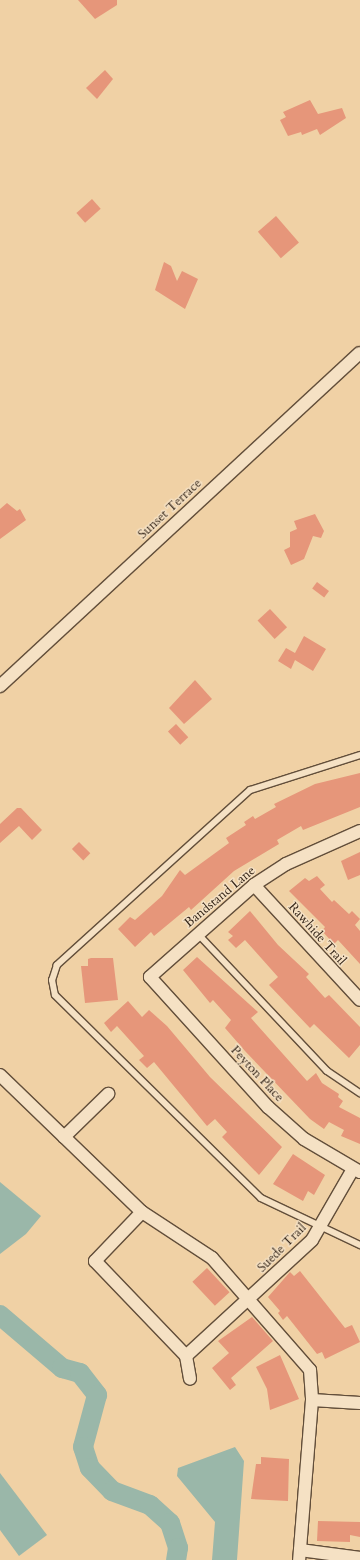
<!DOCTYPE html>
<html>
<head>
<meta charset="utf-8">
<style>
  body { margin:0 }
  #map { position:relative; width:360px; height:1560px; overflow:hidden; background:#f0d1a5; font-family:Cardo,serif }
  div>[style] { position:absolute }
  .water>* { inset:0; background:#9ab7a9 }
  .river>* { height:20px; margin:-10px; padding:0 10px; transform-origin:10px; border-radius:10px; background:#9ab7a9 }
  .building>* { inset:0; background:#e6967a; transform-origin:0 0 }
  .roads { filter:drop-shadow(1px 0 #624e3a) drop-shadow(-1px 0 #624e3a) drop-shadow(0 1px #624e3a) drop-shadow(0 -1px #624e3a) }
  .service>* { height:6px; margin:-3px; padding:0 3px; transform-origin:3px; border-radius:3px; background:#f5e1c4 }
  .minor>* { height:12px; margin:-6px; padding:0 6px; transform-origin:6px; border-radius:6px; background:#f5e1c4 }
  span { translate:-50% -50%; white-space:nowrap; text-align:center; line-height:1.15; -webkit-text-stroke:3px #f5e1c4; paint-order:stroke }
  .street-label { font-size:13px; color:#322316 }
</style>
</head>
<body>
<div id="map">
  <div class="water">
    <div style="clip-path:polygon(0 1182px,41px 1216px,26px 1234px,0 1254px)"></div>
    <div style="clip-path:polygon(235px 1447px,244px 1461px,237px 1560px,212px 1560px,215px 1522px,177px 1476px,178px 1468px)"></div>
    <div style="clip-path:polygon(0 1473px,47px 1535px,19px 1556px,0 1530px)"></div>
  </div>
  <div class="river">
    <div style="left:0;top:1315px;width:82px;rotate:40.5deg"></div>
    <div style="left:62px;top:1368px;width:19px;rotate:16deg"></div>
    <div style="left:80px;top:1373px;width:28px;rotate:52deg"></div>
    <div style="left:97px;top:1395px;width:54px;rotate:105.1deg"></div>
    <div style="left:83px;top:1447px;width:22px;rotate:72deg"></div>
    <div style="left:90px;top:1468px;width:32px;rotate:46deg"></div>
    <div style="left:112px;top:1491px;width:40px;rotate:20.2deg"></div>
    <div style="left:150px;top:1505px;width:27px;rotate:42deg"></div>
    <div style="left:170px;top:1523px;width:26px;rotate:72deg"></div>
    <div style="left:178px;top:1548px;width:12px;rotate:99deg"></div>
  </div>
  <div class="building">
    <div style="clip-path:polygon(78px 0,117px 0,117px 5px,95px 19px)"></div>
    <div style="clip-path:polygon(105px 70px,113px 79px,97px 99px,86px 88px)"></div>
    <div style="clip-path:polygon(310px 100px,318px 114px,342px 108px,346px 118px,320px 135px,317px 129px,302px 135px,301px 132px,288px 136px,280px 120px,286px 117px,283px 112px)"></div>
    <div style="left:92px;top:199px;width:13px;height:21px;rotate:48deg"></div>
    <div style="left:276px;top:216px;width:35px;height:24px;rotate:49deg"></div>
    <div style="clip-path:polygon(164px 262px,171px 266px,177px 281px,182px 271px,198px 279px,185px 309px,155px 290px)"></div>
    <div style="clip-path:polygon(7px 503px,17px 511px,20px 509px,26px 520px,0 539px,0 509px)"></div>
    <div style="clip-path:polygon(315px 514px,324px 531px,321px 538px,313px 536px,304px 559px,291px 565px,284px 550px,290px 547px,290px 532px,297px 529px,294px 521px)"></div>
    <div style="left:317px;top:582px;width:15px;height:8px;rotate:37deg"></div>
    <div style="left:270px;top:609px;width:25px;height:17px;rotate:47deg"></div>
    <div style="clip-path:polygon(304px 636px,326px 649px,313px 671px,295px 660px,291px 669px,278px 661px,286px 648px,295px 653px)"></div>
    <div style="clip-path:polygon(195px 680px,212px 699px,184px 724px,169px 708px)"></div>
    <div style="left:176px;top:724px;width:18px;height:11px;rotate:47deg"></div>
    <div style="clip-path:polygon(360px 773px,360px 807px,303px 830px,301px 826px,277px 840px,279px 844px,234px 871px,191px 910px,189px 907px,154px 936px,151px 932px,135px 947px,118px 929px,130px 917px,135px 920px,162px 896px,180px 870px,185px 875px,229px 843px,226px 838px,246px 825px,244px 822px,253px 816px,255px 819px,276px 807px,274px 804px,315px 784px)"></div>
    <div style="clip-path:polygon(17px 808px,21px 808px,42px 830px,32px 840px,19px 826px,0 843px,0 824px)"></div>
    <div style="left:79px;top:842px;width:16px;height:10px;rotate:45deg"></div>
    <div style="clip-path:polygon(360px 852px,360px 875px,348px 880px,341px 861px)"></div>
    <div style="clip-path:polygon(317px 876px,325px 885px,320px 889px,332px 902px,334px 900px,349px 914px,352px 911px,360px 919px,355px 925px,360px 931px,360px 964px,338px 940px,334px 944px,322px 931px,325px 927px,289px 891px,305px 878px,309px 881px)"></div>
    <div style="clip-path:polygon(250px 911px,278px 945px,309px 974px,306px 977px,325px 998px,329px 995px,360px 1027px,360px 1045px,349px 1058px,314px 1024px,310px 1028px,269px 985px,278px 977px,245px 940px,236px 948px,228px 940px,233px 936px,228px 932px)"></div>
    <div style="clip-path:polygon(197px 957px,258px 1012px,251px 1018px,307px 1081px,316px 1073px,322px 1083px,339px 1094px,338px 1097px,343px 1101px,339px 1107px,360px 1118px,360px 1144px,341px 1136px,344px 1130px,329px 1122px,324px 1129px,310px 1119px,245px 1051px,225px 1028px,231px 1020px,213px 1000px,210px 1003px,183px 970px)"></div>
    <div style="clip-path:polygon(91px 958px,113px 958px,118px 1000px,85px 1003px,81px 966px,88px 966px,88px 959px)"></div>
    <div style="clip-path:polygon(128px 1001px,142px 1017px,149px 1010px,167px 1026px,210px 1077px,282px 1147px,259px 1175px,222px 1137px,227px 1132px,215px 1119px,207px 1126px,154px 1062px,147px 1068px,139px 1060px,144px 1056px,117px 1026px,111px 1032px,104px 1023px)"></div>
    <div style="clip-path:polygon(293px 1154px,325px 1175px,314px 1195px,308px 1191px,303px 1201px,273px 1184px)"></div>
    <div style="left:207px;top:1268px;width:33px;height:20px;rotate:47deg"></div>
    <div style="clip-path:polygon(300px 1271px,345px 1328px,352px 1325px,360px 1342px,325px 1359px,322px 1352px,317px 1354px,287px 1316px,283px 1320px,278px 1313px,280px 1311px,268px 1297px,290px 1272px,294px 1276px)"></div>
    <div style="clip-path:polygon(252px 1317px,273px 1341px,231px 1378px,236px 1385px,230px 1390px,212px 1368px,229px 1353px,218px 1341px)"></div>
    <div style="clip-path:polygon(280px 1355px,299px 1399px,270px 1410px,267px 1389px,256px 1367px)"></div>
    <div style="clip-path:polygon(261px 1457px,289px 1459px,288px 1501px,251px 1499px,256px 1464px,261px 1464px)"></div>
    <div style="clip-path:polygon(318px 1521px,360px 1522px,360px 1537px,350px 1535px,350px 1542px,317px 1541px)"></div>
  </div>
  <div class="roads">
    <div class="service">
      <div style="left:360px;top:755px;width:115px;rotate:162.3deg"></div>
      <div style="left:250px;top:790px;width:261px;rotate:137.8deg"></div>
      <div style="left:57px;top:965px;width:16px;rotate:108deg"></div>
      <div style="left:52px;top:980px;width:15px;rotate:79deg"></div>
      <div style="left:55px;top:995px;width:289px;rotate:44.6deg"></div>
      <div style="left:261px;top:1198px;width:110px;rotate:25.4deg"></div>
      <div style="left:198px;top:934px;width:188px;rotate:46.7deg"></div>
      <div style="left:327px;top:1071px;width:40px;rotate:34deg"></div>
    </div>
    <div class="minor">
      <div style="left:0;top:686px;width:490px;rotate:-42.8deg"></div>
      <div style="left:360px;top:831px;width:81px;rotate:156deg"></div>
      <div style="left:286px;top:864px;width:38px;rotate:147deg"></div>
      <div style="left:254px;top:885px;width:139px;rotate:138.5deg"></div>
      <div style="left:150px;top:977px;width:176px;rotate:47.8deg"></div>
      <div style="left:268px;top:1107px;width:48px;rotate:41.6deg"></div>
      <div style="left:304px;top:1139px;width:65px;rotate:30.5deg"></div>
      <div style="left:254px;top:885px;width:156px;rotate:47.3deg"></div>
      <div style="left:0;top:1075px;width:197px;rotate:44deg"></div>
      <div style="left:142px;top:1212px;width:84px;rotate:33.3deg"></div>
      <div style="left:212px;top:1258px;width:149px;rotate:48.8deg"></div>
      <div style="left:310px;top:1370px;width:30px;rotate:86deg"></div>
      <div style="left:312px;top:1400px;width:161px;rotate:94.6deg"></div>
      <div style="left:64px;top:1137px;width:62px;rotate:-44.3deg"></div>
      <div style="left:142px;top:1212px;width:68px;rotate:133.8deg"></div>
      <div style="left:95px;top:1261px;width:132px;rotate:46.2deg"></div>
      <div style="left:186px;top:1356px;width:171px;rotate:-42.6deg"></div>
      <div style="left:312px;top:1240px;width:82px;rotate:-60deg"></div>
      <div style="left:186px;top:1356px;width:23px;rotate:80deg"></div>
      <div style="left:312px;top:1400px;width:48px;rotate:3.6deg"></div>
      <div style="left:300px;top:1550px;width:61px;rotate:7.6deg"></div>
    </div>
  </div>
  <div class="street-label">
    <span style="left:170px;top:509px;rotate:-43deg">Sunset Terrace</span>
    <span style="left:220px;top:897px;rotate:-40deg">Bandstand Lane</span>
    <span style="left:317px;top:934px;rotate:48deg">Rawhide Trail</span>
    <span style="left:257px;top:1074px;rotate:47deg">Peyton Place</span>
    <span style="left:282px;top:1248px;rotate:-45deg">Suede Trail</span>
  </div>
</div>
</body>
</html>
